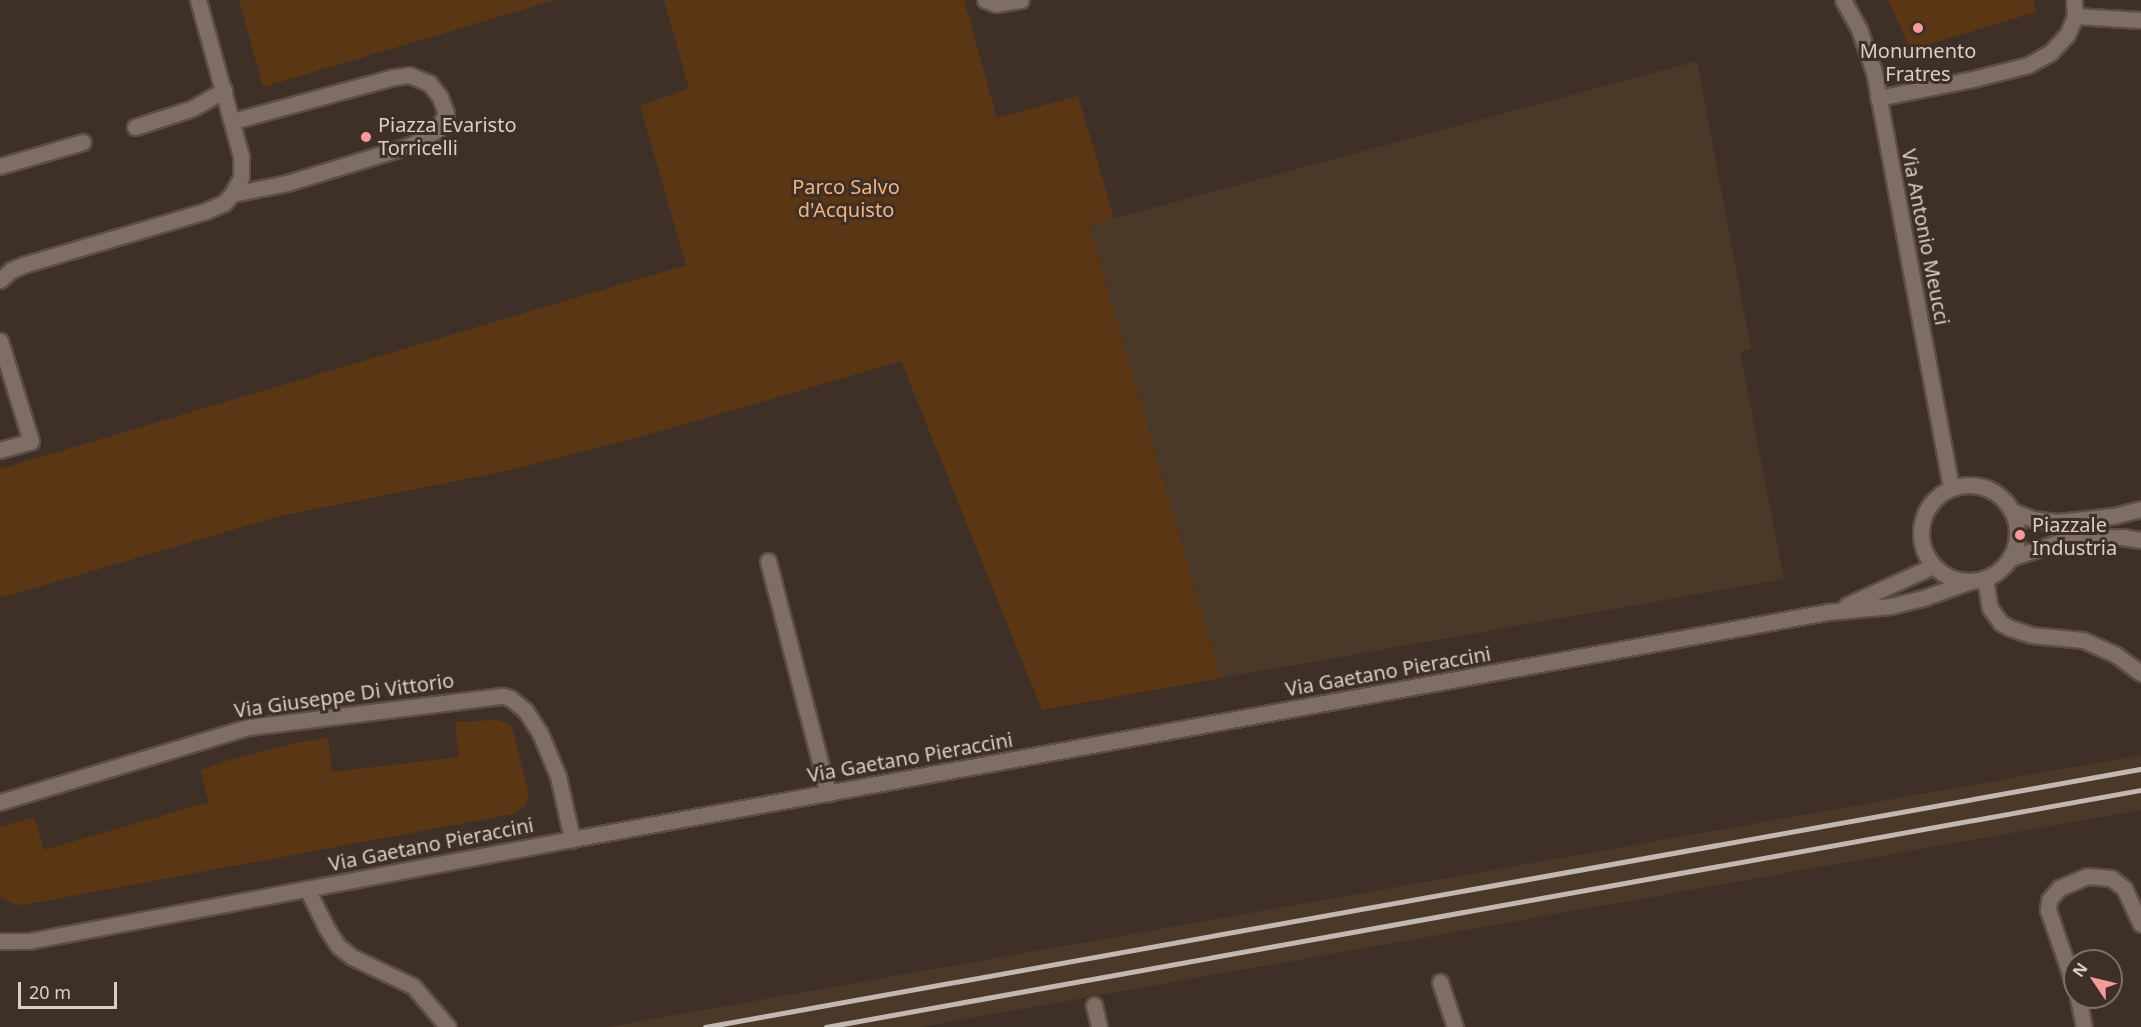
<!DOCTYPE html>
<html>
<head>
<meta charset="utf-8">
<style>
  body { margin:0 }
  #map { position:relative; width:2141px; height:1027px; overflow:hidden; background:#3e3026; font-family:"Noto Sans",sans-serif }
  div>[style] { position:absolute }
  .built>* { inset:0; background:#4a3828 }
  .green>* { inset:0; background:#5a3614 }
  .roads { filter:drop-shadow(2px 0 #5a4f46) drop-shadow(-2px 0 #5a4f46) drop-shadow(0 2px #5a4f46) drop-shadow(0 -2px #5a4f46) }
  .service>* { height:15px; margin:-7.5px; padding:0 7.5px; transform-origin:7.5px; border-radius:7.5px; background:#7e6e63 }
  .pedestrian>* { height:15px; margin:-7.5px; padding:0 7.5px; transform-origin:7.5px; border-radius:7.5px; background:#7e6e63 }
  .minor>* { height:15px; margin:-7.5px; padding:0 7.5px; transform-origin:7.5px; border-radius:7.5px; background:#7e6e63 }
  .tertiary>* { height:15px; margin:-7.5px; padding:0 7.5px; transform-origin:7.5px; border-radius:7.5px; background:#7e6e63 }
  .tertiary>.ring { margin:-7.5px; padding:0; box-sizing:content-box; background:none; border:15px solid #7e6e63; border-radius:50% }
  .rail>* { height:4.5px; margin:-2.25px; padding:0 2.25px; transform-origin:2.25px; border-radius:2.25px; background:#c2b8b2 }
  .dots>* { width:16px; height:16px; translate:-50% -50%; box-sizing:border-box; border:3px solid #3e3026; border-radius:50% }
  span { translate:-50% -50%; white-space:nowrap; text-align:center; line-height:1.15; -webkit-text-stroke:6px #3e3026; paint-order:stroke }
  .poi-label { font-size:20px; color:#d8cfc9 }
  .left { translate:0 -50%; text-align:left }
  .park-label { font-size:20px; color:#f4b37e }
  .street-label { font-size:20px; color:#d8cfc9 }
  .north { position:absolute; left:2063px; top:949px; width:60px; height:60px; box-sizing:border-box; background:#3e3026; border:2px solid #7c7067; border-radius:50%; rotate:305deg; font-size:16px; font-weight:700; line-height:24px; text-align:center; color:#d8cfc9 }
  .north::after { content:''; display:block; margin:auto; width:21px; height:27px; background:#f59b9b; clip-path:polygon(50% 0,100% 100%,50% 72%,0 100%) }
  .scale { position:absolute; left:18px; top:982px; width:99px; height:27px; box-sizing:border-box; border:3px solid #d8cfc9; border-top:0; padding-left:8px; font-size:18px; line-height:21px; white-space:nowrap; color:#d8cfc9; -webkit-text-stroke:4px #3e3026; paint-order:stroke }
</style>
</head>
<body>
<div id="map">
  <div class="built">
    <div style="clip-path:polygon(1697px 61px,1751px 349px,1740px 352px,1784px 579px,1221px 678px,1089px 225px)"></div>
    <div style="clip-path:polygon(2141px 755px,2141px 810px,921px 1027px,607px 1027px)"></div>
  </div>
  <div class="green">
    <div style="clip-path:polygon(239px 0,555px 0,263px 87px)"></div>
    <div style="clip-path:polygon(664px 0,964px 0,997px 118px,1078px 96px,1114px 218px,1089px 225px,1221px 678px,1042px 710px,901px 361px,665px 430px,511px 470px,280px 516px,0 598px,0 469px,686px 265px,640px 106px,689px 88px)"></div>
    <div style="clip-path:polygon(1888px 0,2033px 0,2036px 12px,1911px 50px)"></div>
    <div style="clip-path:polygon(496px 720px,509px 724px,513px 730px,529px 794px,525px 806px,513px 814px,29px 904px,16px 905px,0 897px,0 827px,34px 817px,44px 850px,209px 802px,200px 770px,226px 761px,296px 743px,328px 737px,332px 772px,459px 757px,455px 722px)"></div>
  </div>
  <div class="roads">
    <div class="service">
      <div style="left:985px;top:0;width:12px;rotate:20deg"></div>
      <div style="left:996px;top:4px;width:25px;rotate:-9deg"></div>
      <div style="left:135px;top:127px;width:61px;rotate:-18.1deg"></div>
      <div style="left:193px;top:108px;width:36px;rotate:-30deg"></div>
      <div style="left:0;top:166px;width:86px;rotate:-16.1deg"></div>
      <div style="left:0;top:450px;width:32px;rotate:-16deg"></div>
      <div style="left:2075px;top:988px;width:83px;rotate:-109.1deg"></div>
      <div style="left:2048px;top:910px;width:10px;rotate:-84deg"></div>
      <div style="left:2049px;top:900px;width:16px;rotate:-50deg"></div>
      <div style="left:2059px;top:888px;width:30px;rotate:-23deg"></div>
      <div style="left:2087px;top:876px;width:24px;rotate:5deg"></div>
      <div style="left:2111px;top:878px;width:16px;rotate:38deg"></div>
      <div style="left:2124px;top:888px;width:40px;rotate:65deg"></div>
      <div style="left:2078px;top:997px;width:31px;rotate:79deg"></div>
    </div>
    <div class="pedestrian">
      <div style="left:2075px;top:16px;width:66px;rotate:3.5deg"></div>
    </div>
    <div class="minor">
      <div style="left:1843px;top:0;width:33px;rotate:61deg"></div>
      <div style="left:1859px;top:29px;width:46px;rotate:70.8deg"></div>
      <div style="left:1874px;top:72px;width:422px;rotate:79.5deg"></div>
      <div style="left:1878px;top:98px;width:101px;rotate:-11.4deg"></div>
      <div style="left:1977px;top:78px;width:53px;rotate:-14.3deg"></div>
      <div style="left:2028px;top:65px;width:25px;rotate:-29deg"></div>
      <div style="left:2050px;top:53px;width:25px;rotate:-47deg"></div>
      <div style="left:2067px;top:35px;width:21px;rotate:-67deg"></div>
      <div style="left:2075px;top:16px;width:16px;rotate:-94deg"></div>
      <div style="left:232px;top:194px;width:56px;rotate:-11.3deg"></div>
      <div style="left:287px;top:183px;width:130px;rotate:-17deg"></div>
      <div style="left:411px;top:145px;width:30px;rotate:-30deg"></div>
      <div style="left:437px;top:130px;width:19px;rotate:-62deg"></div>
      <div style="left:446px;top:113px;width:17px;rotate:-111deg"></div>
      <div style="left:440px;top:97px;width:18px;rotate:-128deg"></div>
      <div style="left:429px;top:83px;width:22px;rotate:-158deg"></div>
      <div style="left:409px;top:75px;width:15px;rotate:172deg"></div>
      <div style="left:394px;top:77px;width:167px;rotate:164.7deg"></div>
      <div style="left:0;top:280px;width:15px;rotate:-42deg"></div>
      <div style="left:11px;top:270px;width:16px;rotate:-22deg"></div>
      <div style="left:26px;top:264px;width:184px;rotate:-16.4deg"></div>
      <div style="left:203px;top:212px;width:23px;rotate:-23deg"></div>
      <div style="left:224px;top:203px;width:12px;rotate:-48deg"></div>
      <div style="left:232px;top:194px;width:18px;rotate:-61deg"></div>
      <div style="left:241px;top:178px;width:22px;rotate:-90deg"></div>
      <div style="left:241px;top:156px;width:162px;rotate:-105.4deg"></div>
      <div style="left:0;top:341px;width:105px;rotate:72.8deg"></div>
      <div style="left:2012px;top:511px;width:22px;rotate:21deg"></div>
      <div style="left:2033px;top:519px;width:24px;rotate:7deg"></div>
      <div style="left:2057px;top:522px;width:56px;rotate:-6.1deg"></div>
      <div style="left:2113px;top:516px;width:29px;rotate:-14deg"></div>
      <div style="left:768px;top:561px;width:240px;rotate:75.5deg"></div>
      <div style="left:1847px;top:605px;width:94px;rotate:-24.4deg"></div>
      <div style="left:0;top:802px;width:260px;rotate:-16.8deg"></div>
      <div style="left:249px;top:727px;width:256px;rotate:-7deg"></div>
      <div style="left:503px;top:696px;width:7px;rotate:16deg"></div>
      <div style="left:510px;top:698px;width:19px;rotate:39deg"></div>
      <div style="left:525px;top:710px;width:27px;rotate:57deg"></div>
      <div style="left:540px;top:733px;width:47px;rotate:67.3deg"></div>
      <div style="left:558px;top:776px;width:65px;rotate:77.5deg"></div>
      <div style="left:307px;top:889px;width:45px;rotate:63.4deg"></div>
      <div style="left:327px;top:929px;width:20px;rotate:57deg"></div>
      <div style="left:338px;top:946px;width:18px;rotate:38deg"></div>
      <div style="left:352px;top:957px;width:68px;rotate:25.4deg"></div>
      <div style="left:413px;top:986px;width:54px;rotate:49.5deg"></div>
      <div style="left:0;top:941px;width:29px"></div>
      <div style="left:29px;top:941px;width:552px;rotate:-10.64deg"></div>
      <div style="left:572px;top:839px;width:1275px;rotate:-10.25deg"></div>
      <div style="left:1827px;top:612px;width:64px;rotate:-5.4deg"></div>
      <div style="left:1891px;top:606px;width:36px;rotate:-14deg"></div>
      <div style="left:1926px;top:597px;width:48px;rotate:-19.6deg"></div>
      <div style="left:1440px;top:982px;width:47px;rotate:71.6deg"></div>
      <div style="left:1094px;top:1005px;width:23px;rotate:77deg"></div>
    </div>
    <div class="tertiary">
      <div class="ring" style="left:1921px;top:485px;width:81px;height:81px"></div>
      <div style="left:2010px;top:558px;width:62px;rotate:-17.9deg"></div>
      <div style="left:2069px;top:539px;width:53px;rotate:-2.2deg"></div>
      <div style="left:2122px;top:537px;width:19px;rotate:9deg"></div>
      <div style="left:1985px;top:578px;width:30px;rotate:81deg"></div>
      <div style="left:1990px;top:608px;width:19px;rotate:54deg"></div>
      <div style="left:2001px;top:623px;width:10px;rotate:29deg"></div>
      <div style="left:2010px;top:628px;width:22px;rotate:18deg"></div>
      <div style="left:2031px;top:635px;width:52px;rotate:5.5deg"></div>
      <div style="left:2083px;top:640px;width:36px;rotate:24deg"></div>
      <div style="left:2116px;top:655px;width:31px;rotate:36deg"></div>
    </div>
  </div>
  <div class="rail">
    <div style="left:705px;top:1027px;width:1459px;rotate:-10.19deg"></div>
    <div style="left:826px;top:1027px;width:1336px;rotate:-10.22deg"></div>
  </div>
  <div class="dots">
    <div style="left:1918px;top:28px;background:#f59b9b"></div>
    <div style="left:366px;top:137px;background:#f59b9b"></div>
    <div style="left:2020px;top:535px;background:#f59b9b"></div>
  </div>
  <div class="poi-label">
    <span style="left:1918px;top:62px">Monumento<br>Fratres</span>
    <span class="left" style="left:378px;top:136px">Piazza Evaristo<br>Torricelli</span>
    <span class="left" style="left:2032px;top:536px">Piazzale<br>Industria</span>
  </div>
  <div class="park-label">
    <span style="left:846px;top:198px">Parco Salvo<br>d'Acquisto</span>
  </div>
  <div class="street-label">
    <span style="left:1926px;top:237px;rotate:79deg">Via Antonio Meucci</span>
    <span style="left:1388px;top:671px;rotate:-10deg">Via Gaetano Pieraccini</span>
    <span style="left:344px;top:695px;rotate:-8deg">Via Giuseppe Di Vittorio</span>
    <span style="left:910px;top:757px;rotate:-10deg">Via Gaetano Pieraccini</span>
    <span style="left:431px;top:844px;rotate:-11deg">Via Gaetano Pieraccini</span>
  </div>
  <div class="north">N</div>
  <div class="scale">20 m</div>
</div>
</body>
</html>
